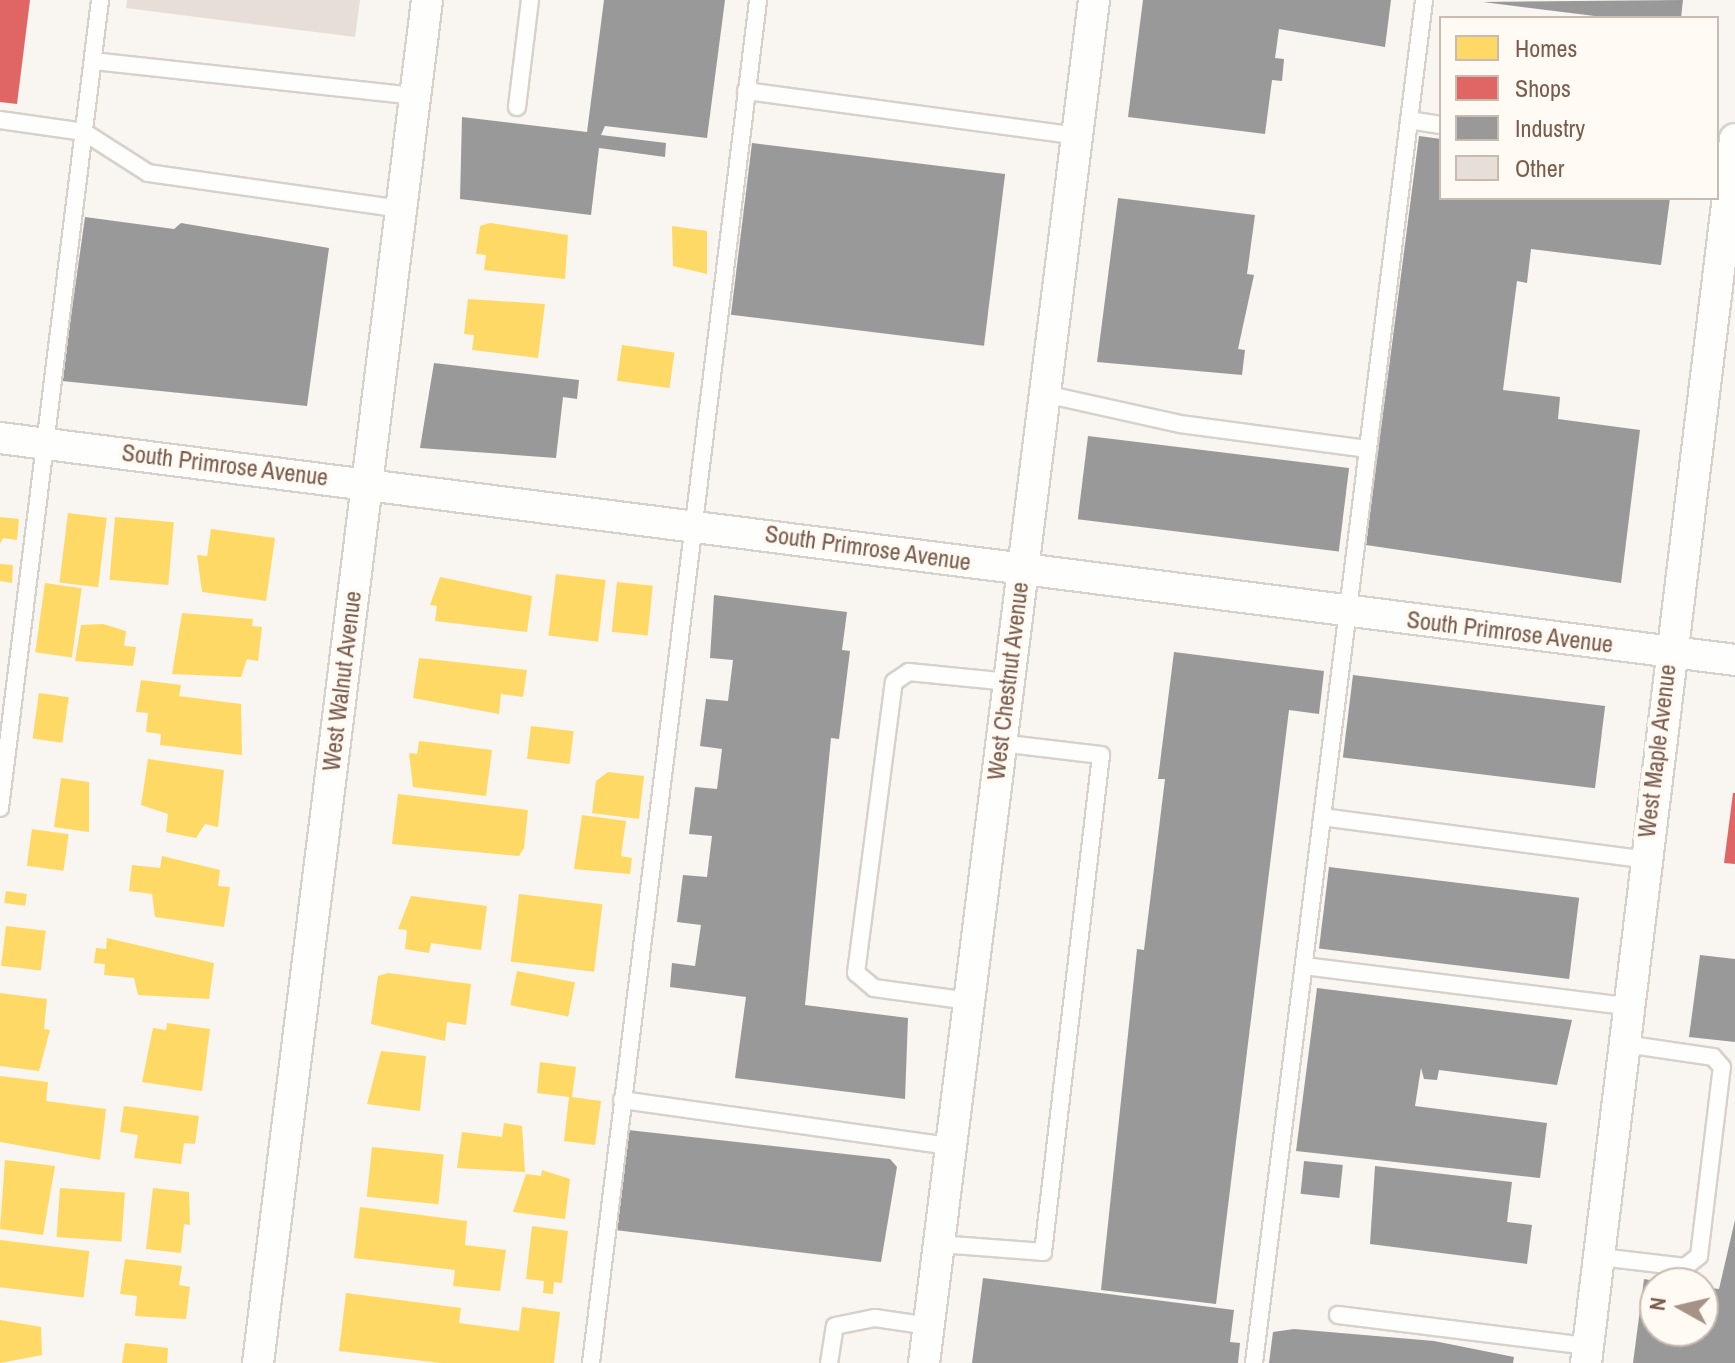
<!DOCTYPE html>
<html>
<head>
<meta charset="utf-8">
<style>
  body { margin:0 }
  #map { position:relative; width:1735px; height:1363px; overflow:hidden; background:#f9f5f0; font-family:"Archivo Narrow",sans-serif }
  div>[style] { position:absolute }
  .homes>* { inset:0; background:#ffd966; transform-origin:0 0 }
  .shops>* { inset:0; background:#e06666 }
  .industry>* { inset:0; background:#999; transform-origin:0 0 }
  .building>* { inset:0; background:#e6ded7 }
  .roads { filter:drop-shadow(2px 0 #d7d1cb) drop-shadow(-2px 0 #d7d1cb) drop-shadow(0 2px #d7d1cb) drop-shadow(0 -2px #d7d1cb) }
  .service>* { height:16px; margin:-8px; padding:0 8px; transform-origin:8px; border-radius:8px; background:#fefefd }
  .minor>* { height:30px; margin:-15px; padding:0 15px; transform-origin:15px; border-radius:15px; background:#fefefd }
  span { translate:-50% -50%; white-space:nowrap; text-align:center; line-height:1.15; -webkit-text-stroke:8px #fffaf3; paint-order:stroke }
  .street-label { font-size:24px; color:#7a5c4d }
  .legend { position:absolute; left:1439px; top:16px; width:280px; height:184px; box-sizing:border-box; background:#fffaf3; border:2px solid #cabbb1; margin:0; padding:10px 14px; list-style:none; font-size:24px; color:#7a5c4d }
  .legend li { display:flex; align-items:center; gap:16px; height:40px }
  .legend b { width:40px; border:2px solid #cabbb1 }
  .north { position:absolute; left:1639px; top:1267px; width:80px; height:80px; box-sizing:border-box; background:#fffaf3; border:2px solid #cabbb1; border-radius:50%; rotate:278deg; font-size:22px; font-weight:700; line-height:32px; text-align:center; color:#7a5c4d }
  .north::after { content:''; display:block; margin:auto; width:28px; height:36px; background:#a69286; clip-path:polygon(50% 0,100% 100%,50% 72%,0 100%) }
</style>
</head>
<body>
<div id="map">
  <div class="homes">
    <div style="clip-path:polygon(490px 223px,568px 235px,565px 279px,484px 270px,486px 255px,476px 254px,480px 226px)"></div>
    <div style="clip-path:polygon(672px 226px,707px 231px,707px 274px,673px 266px)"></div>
    <div style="clip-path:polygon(468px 299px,545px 304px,538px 358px,472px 350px,474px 335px,464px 334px)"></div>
    <div style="left:622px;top:345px;width:53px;height:36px;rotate:8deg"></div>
    <div style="left:68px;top:513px;width:39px;height:70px;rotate:7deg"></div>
    <div style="clip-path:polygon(0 517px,19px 519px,17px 540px,3px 538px,0 544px)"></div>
    <div style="left:115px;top:517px;width:59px;height:63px;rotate:5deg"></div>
    <div style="clip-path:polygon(211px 529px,275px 538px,266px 601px,202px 592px,197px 555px,207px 556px)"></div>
    <div style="clip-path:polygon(0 564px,13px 565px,12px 583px,0 581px)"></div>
    <div style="left:556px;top:574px;width:50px;height:62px;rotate:7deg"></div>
    <div style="clip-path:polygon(440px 577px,532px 596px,527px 632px,435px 621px,437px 606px,430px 605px)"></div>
    <div style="left:617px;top:582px;width:36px;height:50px;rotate:6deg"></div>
    <div style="left:45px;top:583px;width:37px;height:70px;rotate:8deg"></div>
    <div style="clip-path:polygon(182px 613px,253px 619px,252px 626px,262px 627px,258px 661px,247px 659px,241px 677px,172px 674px)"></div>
    <div style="clip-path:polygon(103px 624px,126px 631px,124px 646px,136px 647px,133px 666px,75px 661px,81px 625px)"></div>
    <div style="clip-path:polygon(419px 658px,527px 670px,523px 697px,501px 694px,499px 714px,413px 698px)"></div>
    <div style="clip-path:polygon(141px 680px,181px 685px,179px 696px,241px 704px,242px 755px,160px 745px,161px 734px,146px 732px,148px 713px,136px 712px)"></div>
    <div style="left:39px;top:693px;width:30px;height:46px;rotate:8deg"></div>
    <div style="left:531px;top:726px;width:43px;height:33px;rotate:7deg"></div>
    <div style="clip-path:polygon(419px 741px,492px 750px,486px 796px,413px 787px,409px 753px,417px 754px)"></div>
    <div style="clip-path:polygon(148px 759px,224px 770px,218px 827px,205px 824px,196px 838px,166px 832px,168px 814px,141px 805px)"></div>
    <div style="clip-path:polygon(608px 772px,644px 776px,639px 819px,592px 813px,596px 781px)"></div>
    <div style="clip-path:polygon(61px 778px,89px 782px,89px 832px,54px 827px)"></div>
    <div style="clip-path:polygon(398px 794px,528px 810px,524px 848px,519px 856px,392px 844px)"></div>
    <div style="clip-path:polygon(582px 815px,626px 821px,621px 856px,632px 858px,630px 874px,574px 869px)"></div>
    <div style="left:32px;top:829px;width:37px;height:37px;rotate:8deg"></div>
    <div style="clip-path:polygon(162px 856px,220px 870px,218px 886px,230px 887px,224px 927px,155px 917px,152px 894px,129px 891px,132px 865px,160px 868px)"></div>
    <div style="left:6px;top:891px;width:21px;height:12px;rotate:8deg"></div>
    <div style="left:519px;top:894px;width:84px;height:68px;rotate:7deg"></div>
    <div style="clip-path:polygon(411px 896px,487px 906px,481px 950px,431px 943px,429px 953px,405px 949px,407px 930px,398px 929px)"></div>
    <div style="left:6px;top:926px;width:40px;height:40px;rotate:7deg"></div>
    <div style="clip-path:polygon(107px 938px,214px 963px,209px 999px,138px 995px,134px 978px,104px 975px,105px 964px,94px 963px,96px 948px,106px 949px)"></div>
    <div style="left:517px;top:971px;width:59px;height:35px;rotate:11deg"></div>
    <div style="clip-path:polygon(388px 973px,471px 984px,466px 1025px,447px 1022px,445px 1041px,371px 1024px,378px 976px)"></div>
    <div style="clip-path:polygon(0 993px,47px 999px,44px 1029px,50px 1030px,39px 1071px,0 1066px)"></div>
    <div style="clip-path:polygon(167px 1023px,210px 1029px,202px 1091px,142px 1082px,153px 1028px,166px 1030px)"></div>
    <div style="clip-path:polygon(381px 1051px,426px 1056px,420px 1111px,367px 1104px)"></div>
    <div style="clip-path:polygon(540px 1062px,576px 1067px,572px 1097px,601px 1101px,595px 1145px,564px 1141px,569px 1097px,537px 1093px)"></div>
    <div style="clip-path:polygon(0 1076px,48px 1082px,46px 1101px,106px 1109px,100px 1160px,0 1142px)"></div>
    <div style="clip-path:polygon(124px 1106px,199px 1116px,195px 1144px,184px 1143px,181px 1164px,134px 1158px,138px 1135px,120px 1132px)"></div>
    <div style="clip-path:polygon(504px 1123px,522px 1126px,525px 1172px,457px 1168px,462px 1132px,502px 1137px)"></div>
    <div style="left:372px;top:1147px;width:72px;height:50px;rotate:6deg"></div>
    <div style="clip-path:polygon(5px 1160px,55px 1166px,43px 1235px,0 1229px)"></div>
    <div style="clip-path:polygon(542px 1170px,570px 1179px,565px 1219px,513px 1212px,526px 1174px,541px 1176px)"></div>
    <div style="left:60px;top:1188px;width:65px;height:49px;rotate:4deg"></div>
    <div style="clip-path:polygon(153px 1188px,189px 1192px,190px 1225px,184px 1224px,181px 1253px,146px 1249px)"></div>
    <div style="clip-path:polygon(360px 1207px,467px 1221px,465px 1245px,506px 1250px,500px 1291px,453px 1286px,455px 1270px,354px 1258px)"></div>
    <div style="clip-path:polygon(532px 1226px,568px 1231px,562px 1283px,554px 1282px,553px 1294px,543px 1293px,544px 1281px,526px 1279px)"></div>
    <div style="left:0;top:1240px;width:90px;height:47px;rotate:7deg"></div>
    <div style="clip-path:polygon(125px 1259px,182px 1266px,179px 1285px,190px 1287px,186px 1319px,135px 1316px,137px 1296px,120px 1294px)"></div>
    <div style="clip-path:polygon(346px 1293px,461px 1308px,459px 1323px,519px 1331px,522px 1307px,560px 1312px,554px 1363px,441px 1363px,339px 1351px)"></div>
    <div style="clip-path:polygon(0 1320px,41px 1327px,42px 1355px,0 1363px)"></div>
    <div style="clip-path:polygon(125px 1343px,168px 1348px,167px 1363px,122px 1363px)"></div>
  </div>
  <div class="shops">
    <div style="clip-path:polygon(0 0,30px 0,17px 104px,0 102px)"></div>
    <div style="clip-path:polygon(1733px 793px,1735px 793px,1735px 864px,1724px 863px)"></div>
  </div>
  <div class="industry">
    <div style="clip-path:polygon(604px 0,725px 0,707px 138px,605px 126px,601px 135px,666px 143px,665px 157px,599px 148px,591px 215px,460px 199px,462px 117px,587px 132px)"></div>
    <div style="clip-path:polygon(1143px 0,1391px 0,1385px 47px,1279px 29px,1275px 58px,1284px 59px,1282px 81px,1272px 80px,1265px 134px,1128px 117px)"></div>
    <div style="clip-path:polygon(1683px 0,1681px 18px,1611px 18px,1483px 2px)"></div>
    <div style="clip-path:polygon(1419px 136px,1441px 139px,1441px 198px,1670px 198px,1661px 265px,1531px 249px,1527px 283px,1517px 281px,1503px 390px,1560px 397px,1558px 419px,1640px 430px,1621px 583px,1366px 545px)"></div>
    <div style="left:752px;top:143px;width:255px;height:173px;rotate:7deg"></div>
    <div style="clip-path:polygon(1118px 198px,1255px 215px,1247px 274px,1254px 275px,1238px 349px,1245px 350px,1242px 375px,1097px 362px)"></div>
    <div style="clip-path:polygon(85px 217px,174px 229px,181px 223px,329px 248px,307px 406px,62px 381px)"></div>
    <div style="clip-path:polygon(434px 363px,579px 380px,577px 399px,563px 397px,556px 458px,420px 448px)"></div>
    <div style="left:1088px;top:436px;width:263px;height:84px;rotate:7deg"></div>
    <div style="clip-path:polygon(714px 595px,847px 612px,842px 650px,850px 651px,839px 739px,831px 738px,805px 1005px,908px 1018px,905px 1099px,735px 1078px,746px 997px,670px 987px,672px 963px,695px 966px,701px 925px,677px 922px,683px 875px,707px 877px,712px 836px,689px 834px,695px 787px,717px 789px,722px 749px,700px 746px,706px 699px,728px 701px,733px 660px,710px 658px)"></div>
    <div style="clip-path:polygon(1174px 652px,1324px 671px,1319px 714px,1289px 710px,1216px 1304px,1101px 1290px,1137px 949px,1144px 950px,1165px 779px,1158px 779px)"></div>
    <div style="left:1353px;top:675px;width:254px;height:83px;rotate:7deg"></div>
    <div style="left:1329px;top:867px;width:252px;height:82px;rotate:7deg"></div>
    <div style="clip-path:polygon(1700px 955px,1735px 959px,1735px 1042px,1689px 1037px)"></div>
    <div style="clip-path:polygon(1317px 988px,1572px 1020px,1557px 1085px,1439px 1070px,1437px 1080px,1424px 1079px,1421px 1068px,1415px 1106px,1547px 1123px,1540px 1178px,1296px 1151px)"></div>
    <div style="clip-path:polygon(628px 1130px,890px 1159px,897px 1167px,881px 1262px,615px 1230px)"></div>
    <div style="left:1304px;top:1161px;width:39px;height:33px;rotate:6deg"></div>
    <div style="clip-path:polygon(1375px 1166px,1512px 1182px,1507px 1222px,1532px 1225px,1527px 1264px,1370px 1244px)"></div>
    <div style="clip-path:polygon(1735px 1220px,1735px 1363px,1633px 1363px,1644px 1279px,1655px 1281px,1655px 1331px,1703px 1331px,1703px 1287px,1719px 1289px)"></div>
    <div style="clip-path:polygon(983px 1278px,1234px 1310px,1230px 1342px,1240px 1343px,1238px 1363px,972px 1363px)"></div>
    <div style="clip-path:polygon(1294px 1329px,1434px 1341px,1514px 1357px,1513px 1363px,1269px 1363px,1273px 1332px)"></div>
  </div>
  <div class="building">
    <div style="clip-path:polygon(127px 0,360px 0,355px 37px,126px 8px)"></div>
  </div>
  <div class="roads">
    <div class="service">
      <div style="left:93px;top:61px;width:324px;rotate:6.2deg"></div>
      <div style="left:746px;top:91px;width:334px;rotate:7.7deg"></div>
      <div style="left:517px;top:107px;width:108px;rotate:-83.1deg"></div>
      <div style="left:0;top:120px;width:85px;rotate:8.1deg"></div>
      <div style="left:84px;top:132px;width:76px;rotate:32.6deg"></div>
      <div style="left:148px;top:173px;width:256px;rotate:8.1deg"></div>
      <div style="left:1409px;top:120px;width:32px;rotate:9deg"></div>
      <div style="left:1045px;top:394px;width:138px;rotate:12.5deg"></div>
      <div style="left:1180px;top:424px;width:190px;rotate:7.6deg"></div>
      <div style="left:0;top:808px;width:814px;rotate:-82.94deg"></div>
      <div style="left:1322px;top:817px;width:324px;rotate:7.5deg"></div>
      <div style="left:1304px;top:966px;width:330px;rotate:7.1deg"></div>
      <div style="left:969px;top:1001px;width:96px;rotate:-172.2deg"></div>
      <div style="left:874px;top:988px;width:23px;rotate:-140deg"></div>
      <div style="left:856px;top:973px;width:293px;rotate:-82.6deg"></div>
      <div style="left:894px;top:682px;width:18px;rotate:-34deg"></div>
      <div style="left:909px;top:672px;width:100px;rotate:5.7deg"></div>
      <div style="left:622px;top:1100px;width:332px;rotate:8deg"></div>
      <div style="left:939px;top:1244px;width:104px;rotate:4.4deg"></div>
      <div style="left:1043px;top:1252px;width:500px;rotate:-83.34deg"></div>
      <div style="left:1101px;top:755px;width:101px;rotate:-173.2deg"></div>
      <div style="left:1600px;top:1257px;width:86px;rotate:6.7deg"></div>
      <div style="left:1685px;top:1267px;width:18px;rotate:-38deg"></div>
      <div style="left:1699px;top:1256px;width:190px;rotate:-83.1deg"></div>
      <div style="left:1722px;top:1067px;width:13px;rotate:-132deg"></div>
      <div style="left:1713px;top:1057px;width:89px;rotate:-171.6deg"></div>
      <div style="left:1338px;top:1315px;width:252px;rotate:7.1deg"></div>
      <div style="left:591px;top:1363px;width:1373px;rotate:-83.01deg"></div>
      <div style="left:829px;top:1363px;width:37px;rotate:-81deg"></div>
      <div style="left:835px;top:1326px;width:41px;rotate:-11.3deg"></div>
      <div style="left:875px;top:1318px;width:55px;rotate:8.4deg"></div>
      <div style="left:1254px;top:1363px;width:1374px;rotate:-82.89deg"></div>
    </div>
    <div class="minor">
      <div style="left:0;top:438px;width:1749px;rotate:7.29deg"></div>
      <div style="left:258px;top:1363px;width:1373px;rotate:-82.93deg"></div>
      <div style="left:924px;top:1363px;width:1374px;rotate:-82.89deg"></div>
      <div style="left:1586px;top:1363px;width:1233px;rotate:-83.06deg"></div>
    </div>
  </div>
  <div class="street-label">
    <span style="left:225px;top:465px;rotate:7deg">South Primrose Avenue</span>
    <span style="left:868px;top:548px;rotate:8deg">South Primrose Avenue</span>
    <span style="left:1510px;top:632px;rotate:7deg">South Primrose Avenue</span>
    <span style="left:342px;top:681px;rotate:-83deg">West Walnut Avenue</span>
    <span style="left:1008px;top:681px;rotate:-83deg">West Chestnut Avenue</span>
    <span style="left:1657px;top:751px;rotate:-83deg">West Maple Avenue</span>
  </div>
  <ul class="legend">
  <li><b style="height:22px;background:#ffd966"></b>Homes</li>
  <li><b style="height:22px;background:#e06666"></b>Shops</li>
  <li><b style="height:22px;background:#999"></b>Industry</li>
  <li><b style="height:22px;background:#e6ded7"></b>Other</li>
  </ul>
  <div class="north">N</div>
</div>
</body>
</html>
